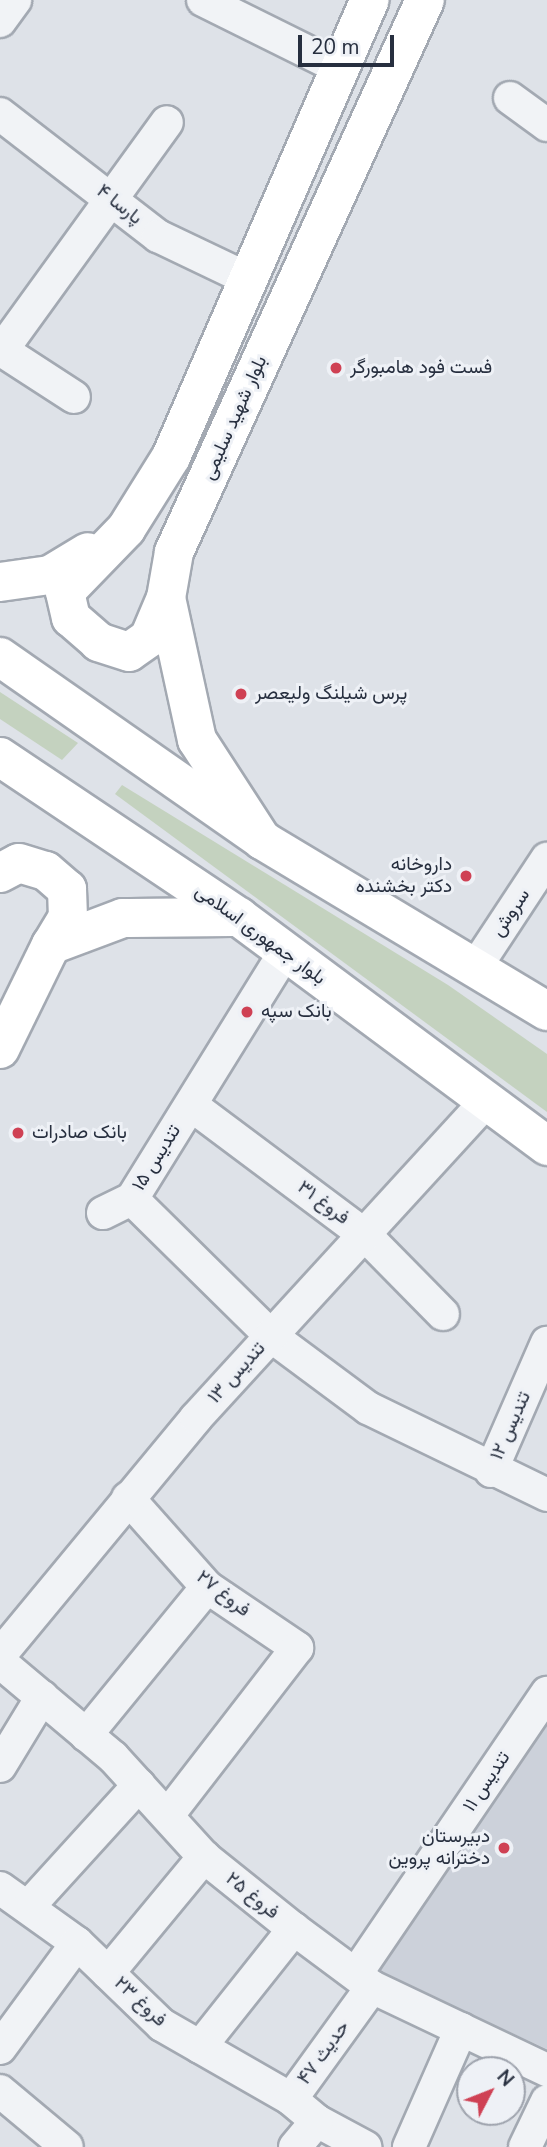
<!DOCTYPE html>
<html>
<head>
<meta charset="utf-8">
<style>
  body { margin:0 }
  #map { position:relative; width:547px; height:2147px; overflow:hidden; background:#dee2e8; font-family:"Nunito Sans",Vazirmatn,sans-serif }
  div>[style] { position:absolute }
  .built>* { inset:0; background:#ccd1da }
  .green>* { inset:0; background:#c4d2bf }
  .roads { filter:drop-shadow(2px 0 #a3a9b2) drop-shadow(-2px 0 #a3a9b2) drop-shadow(0 2px #a3a9b2) drop-shadow(0 -2px #a3a9b2) }
  .minor>* { height:32px; margin:-16px; padding:0 16px; transform-origin:16px; border-radius:16px; background:#f1f3f6 }
  .major>* { height:38px; margin:-19px; padding:0 19px; transform-origin:19px; border-radius:19px; background:#fff }
  .dots>* { width:19px; height:19px; translate:-50% -50%; box-sizing:border-box; border:4px solid #eef1f6; border-radius:50% }
  span { translate:-50% -50%; white-space:nowrap; text-align:center; line-height:1.15; -webkit-text-stroke:6px #eef1f6; paint-order:stroke }
  .street-label { font-size:19px; color:#272f3f }
  .poi-label { font-size:19px; color:#272f3f }
  .left { translate:0 -50%; text-align:left }
  .right { translate:-100% -50%; text-align:right }
  .north { position:absolute; left:456px; top:2056px; width:70px; height:70px; box-sizing:border-box; background:#eef1f6; border:2px solid #9ea3ad; border-radius:50%; rotate:48deg; font-size:19px; font-weight:700; line-height:28px; text-align:center; color:#272f3f }
  .north::after { content:''; display:block; margin:auto; width:24px; height:32px; background:#cf4154; clip-path:polygon(50% 0,100% 100%,50% 72%,0 100%) }
  .scale { position:absolute; left:298px; top:35px; width:96px; height:32px; box-sizing:border-box; border:4px solid #272f3f; border-top:0; padding-left:9px; font-size:21px; line-height:24px; white-space:nowrap; color:#272f3f; -webkit-text-stroke:5px #eef1f6; paint-order:stroke }
</style>
</head>
<body>
<div id="map">
  <div class="built">
    <div style="clip-path:polygon(547px 1726px,547px 2049px,375px 1971px)"></div>
  </div>
  <div class="green">
    <div style="clip-path:polygon(0 692px,78px 743px,62px 760px,0 719px)"></div>
    <div style="clip-path:polygon(122px 785px,448px 985px,547px 1054px,547px 1112px,115px 794px)"></div>
  </div>
  <div class="roads">
    <div class="minor">
      <div style="left:203px;top:0;width:153px;rotate:26.4deg"></div>
      <div style="left:0;top:21px;width:26px;rotate:-54deg"></div>
      <div style="left:510px;top:98px;width:46px;rotate:36.1deg"></div>
      <div style="left:0;top:114px;width:200px;rotate:37.7deg"></div>
      <div style="left:158px;top:236px;width:100px;rotate:25.5deg"></div>
      <div style="left:0;top:349px;width:88px;rotate:33deg"></div>
      <div style="left:2px;top:350px;width:281px;rotate:-54.1deg"></div>
      <div style="left:285px;top:952px;width:291px;rotate:121.8deg"></div>
      <div style="left:132px;top:1199px;width:195px;rotate:44.6deg"></div>
      <div style="left:271px;top:1336px;width:121px;rotate:36.6deg"></div>
      <div style="left:368px;top:1408px;width:199px;rotate:25.9deg"></div>
      <div style="left:475px;top:968px;width:131px;rotate:-56.6deg"></div>
      <div style="left:191px;top:1105px;width:217px;rotate:36.8deg"></div>
      <div style="left:365px;top:1235px;width:111px;rotate:45.4deg"></div>
      <div style="left:103px;top:1213px;width:32px;rotate:-26deg"></div>
      <div style="left:491px;top:1471px;width:140px;rotate:-66.4deg"></div>
      <div style="left:128px;top:1498px;width:119px;rotate:48.4deg"></div>
      <div style="left:207px;top:1587px;width:109px;rotate:34.1deg"></div>
      <div style="left:297px;top:1648px;width:212px;rotate:127.7deg"></div>
      <div style="left:0;top:1655px;width:308px;rotate:-50.4deg"></div>
      <div style="left:196px;top:1418px;width:429px;rotate:-47.5deg"></div>
      <div style="left:0;top:1662px;width:148px;rotate:40.1deg"></div>
      <div style="left:113px;top:1757px;width:135px;rotate:47.7deg"></div>
      <div style="left:204px;top:1857px;width:115px;rotate:38.7deg"></div>
      <div style="left:294px;top:1929px;width:97px;rotate:36.6deg"></div>
      <div style="left:372px;top:1987px;width:194px;rotate:25.4deg"></div>
      <div style="left:86px;top:1735px;width:191px;rotate:-50.7deg"></div>
      <div style="left:0;top:1766px;width:81px;rotate:-58.7deg"></div>
      <div style="left:0;top:1888px;width:95px;rotate:35.5deg"></div>
      <div style="left:77px;top:1943px;width:118px;rotate:44deg"></div>
      <div style="left:162px;top:2025px;width:149px;rotate:29.8deg"></div>
      <div style="left:28px;top:1907px;width:165px;rotate:-47.7deg"></div>
      <div style="left:108px;top:1973px;width:151px;rotate:-50.4deg"></div>
      <div style="left:356px;top:1974px;width:340px;rotate:-55.8deg"></div>
      <div style="left:200px;top:2047px;width:151px;rotate:-51.5deg"></div>
      <div style="left:0;top:2048px;width:130px;rotate:-53.7deg"></div>
      <div style="left:0;top:2091px;width:87px;rotate:39.9deg"></div>
      <div style="left:317px;top:2121px;width:55px;rotate:28.4deg"></div>
      <div style="left:295px;top:2147px;width:34px;rotate:-50deg"></div>
      <div style="left:317px;top:2121px;width:34px;rotate:-140deg"></div>
      <div style="left:291px;top:2099px;width:138px;rotate:-54.1deg"></div>
      <div style="left:409px;top:2147px;width:129px;rotate:-66.2deg"></div>
      <div style="left:525px;top:2147px;width:51px;rotate:-64.4deg"></div>
    </div>
    <div class="major">
      <div style="left:0;top:582px;width:50px;rotate:-8deg"></div>
      <div style="left:50px;top:575px;width:44px;rotate:-31.2deg"></div>
      <div style="left:166px;top:598px;width:43px;rotate:113deg"></div>
      <div style="left:149px;top:638px;width:24px;rotate:145deg"></div>
      <div style="left:129px;top:652px;width:32px;rotate:-162deg"></div>
      <div style="left:99px;top:642px;width:37px;rotate:-139deg"></div>
      <div style="left:71px;top:618px;width:27px;rotate:-103deg"></div>
      <div style="left:65px;top:592px;width:88px;rotate:-45.9deg"></div>
      <div style="left:126px;top:529px;width:85px;rotate:-58deg"></div>
      <div style="left:171px;top:457px;width:498px;rotate:-66.5deg"></div>
      <div style="left:0;top:657px;width:320px;rotate:34.9deg"></div>
      <div style="left:262px;top:840px;width:332px;rotate:31deg"></div>
      <div style="left:0;top:757px;width:288px;rotate:33.8deg"></div>
      <div style="left:239px;top:917px;width:384px;rotate:36.6deg"></div>
      <div style="left:262px;top:840px;width:119px;rotate:-123deg"></div>
      <div style="left:197px;top:740px;width:145px;rotate:-102.3deg"></div>
      <div style="left:166px;top:598px;width:47px;rotate:-80.1deg"></div>
      <div style="left:174px;top:552px;width:606px;rotate:-65.55deg"></div>
      <div style="left:0;top:873px;width:21px;rotate:-28deg"></div>
      <div style="left:19px;top:863px;width:28px;rotate:17deg"></div>
      <div style="left:46px;top:871px;width:28px;rotate:41deg"></div>
      <div style="left:67px;top:889px;width:28px;rotate:88deg"></div>
      <div style="left:68px;top:917px;width:33px;rotate:121deg"></div>
      <div style="left:0;top:1049px;width:116px;rotate:-63.9deg"></div>
      <div style="left:51px;top:945px;width:77px;rotate:-20.6deg"></div>
      <div style="left:123px;top:918px;width:116px;rotate:-0.5deg"></div>
    </div>
  </div>
  <div class="dots">
    <div style="left:336px;top:368px;background:#cf4154"></div>
    <div style="left:241px;top:694px;background:#cf4154"></div>
    <div style="left:466px;top:876px;background:#cf4154"></div>
    <div style="left:247px;top:1012px;background:#cf4154"></div>
    <div style="left:18px;top:1133px;background:#cf4154"></div>
    <div style="left:504px;top:1848px;background:#cf4154"></div>
  </div>
  <div class="street-label">
    <span style="left:119px;top:205px;rotate:38deg">پارسا ۴</span>
    <span style="left:235px;top:418px;rotate:-66deg">بلوار شهید سلیمی</span>
    <span style="left:511px;top:913px;rotate:-56deg">سروش</span>
    <span style="left:260px;top:935px;rotate:36deg">بلوار جمهوری اسلامی</span>
    <span style="left:157px;top:1158px;rotate:-58deg">تندیس ۱۵</span>
    <span style="left:323px;top:1203px;rotate:37deg">فروغ ۳۱</span>
    <span style="left:237px;top:1373px;rotate:-48deg">تندیس ۱۳</span>
    <span style="left:511px;top:1426px;rotate:-66deg">تندیس ۱۲</span>
    <span style="left:223px;top:1594px;rotate:38deg">فروغ ۲۷</span>
    <span style="left:487px;top:1782px;rotate:-56deg">تندیس ۱۱</span>
    <span style="left:252px;top:1896px;rotate:39deg">فروغ ۲۵</span>
    <span style="left:140px;top:2002px;rotate:43deg">فروغ ۲۳</span>
    <span style="left:324px;top:2053px;rotate:-54deg">حدیث ۴۷</span>
  </div>
  <div class="poi-label">
    <span class="left" style="left:350px;top:368px">فست فود هامبورگر</span>
    <span class="left" style="left:255px;top:694px">پرس شیلنگ ولیعصر</span>
    <span class="right" style="left:452px;top:876px">داروخانه<br>دکتر بخشنده</span>
    <span class="left" style="left:261px;top:1012px">بانک سپه</span>
    <span class="left" style="left:32px;top:1133px">بانک صادرات</span>
    <span class="right" style="left:490px;top:1848px">دبیرستان<br>دخترانه پروین</span>
  </div>
  <div class="north">N</div>
  <div class="scale">20 m</div>
</div>
</body>
</html>
